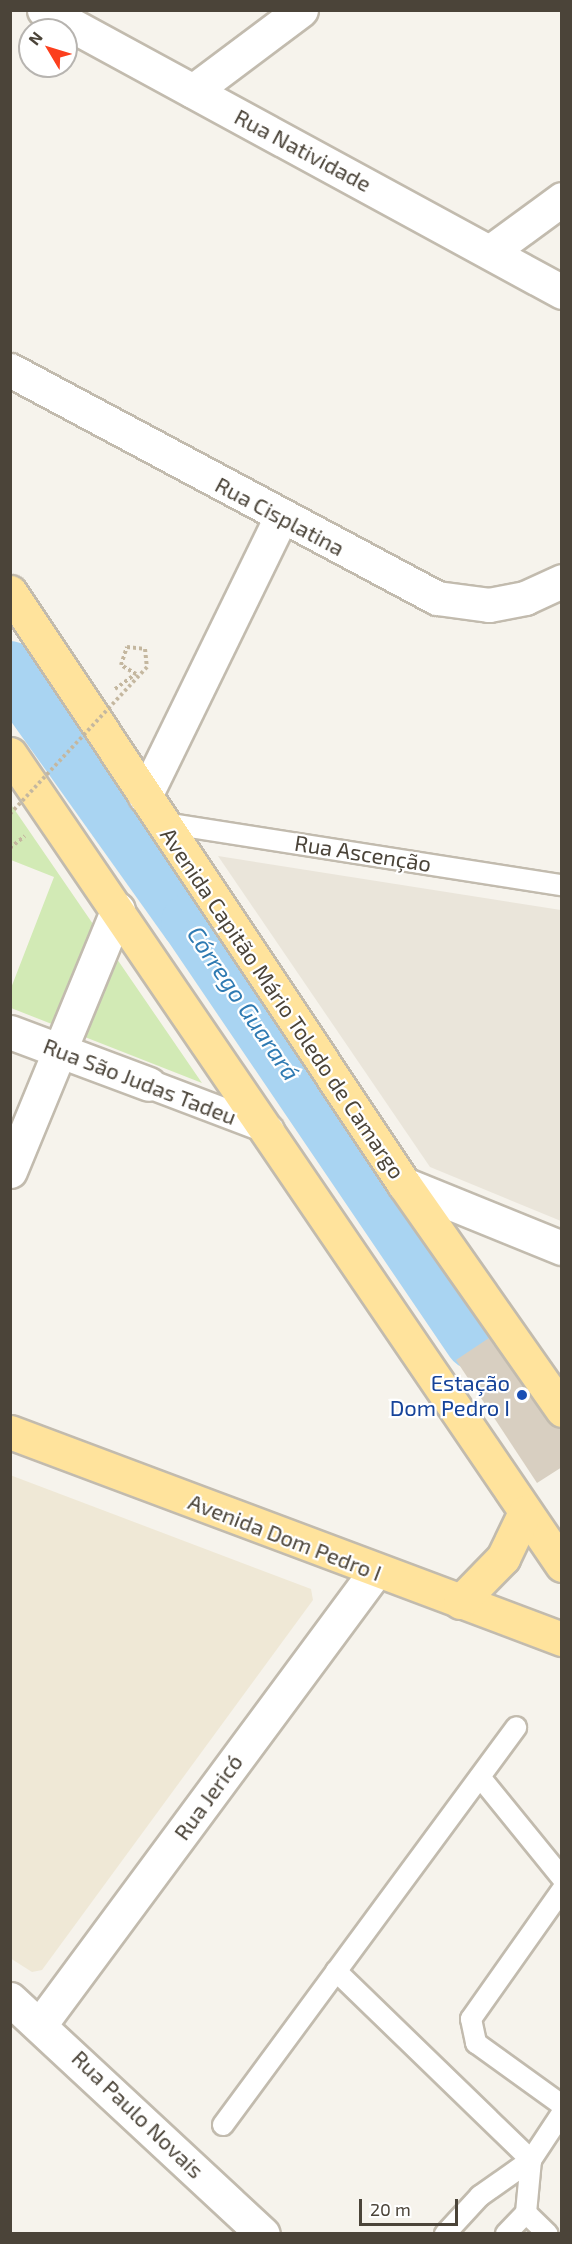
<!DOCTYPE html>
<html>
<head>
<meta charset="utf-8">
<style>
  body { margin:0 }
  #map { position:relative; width:572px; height:2244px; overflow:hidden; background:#f6f3ec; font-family:"Exo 2",sans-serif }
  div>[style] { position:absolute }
  .residential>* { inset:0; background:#eae5da }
  .education>* { inset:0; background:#efe8d6 }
  .green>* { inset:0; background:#d2eab5 }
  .river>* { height:58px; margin:-29px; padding:0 29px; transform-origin:29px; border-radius:29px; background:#a9d4f2 }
  .building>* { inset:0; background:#d8cfc1 }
  .path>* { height:4px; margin-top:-2px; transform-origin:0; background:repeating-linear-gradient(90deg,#c4b79f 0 3px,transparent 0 6px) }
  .roads { filter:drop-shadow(2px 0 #c2bbae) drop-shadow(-2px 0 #c2bbae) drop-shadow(0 2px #c2bbae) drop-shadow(0 -2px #c2bbae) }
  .service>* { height:20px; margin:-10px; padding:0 10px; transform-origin:10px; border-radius:10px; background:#fff }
  .pedestrian>* { height:28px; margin:-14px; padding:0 14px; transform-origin:14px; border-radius:14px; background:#fff }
  .minor>* { height:33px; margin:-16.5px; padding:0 16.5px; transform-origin:16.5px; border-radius:16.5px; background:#fff }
  .tertiary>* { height:33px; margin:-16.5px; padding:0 16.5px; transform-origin:16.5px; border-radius:16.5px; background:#fff }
  .primary>* { height:33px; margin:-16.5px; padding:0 16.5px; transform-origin:16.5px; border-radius:16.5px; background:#ffe39c }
  .path-bridge>* { height:4px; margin-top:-2px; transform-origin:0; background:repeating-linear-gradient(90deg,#c4b79f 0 3px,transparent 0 6px) }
  .dots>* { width:16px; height:16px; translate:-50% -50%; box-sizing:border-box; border:3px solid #fff; border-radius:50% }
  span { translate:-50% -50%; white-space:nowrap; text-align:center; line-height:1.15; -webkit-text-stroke:4.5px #fff; paint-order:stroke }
  .street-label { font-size:22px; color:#4b4439 }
  .transit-label { font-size:22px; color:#164399 }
  .right { translate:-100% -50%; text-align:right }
  .water-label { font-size:24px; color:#2e7ab2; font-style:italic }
  .frame { position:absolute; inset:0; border:12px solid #4b4439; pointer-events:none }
  .north { position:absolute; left:18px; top:18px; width:60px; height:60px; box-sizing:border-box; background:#fff; border:2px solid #b7b4b0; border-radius:50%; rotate:308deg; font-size:16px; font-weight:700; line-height:24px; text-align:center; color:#4b4439 }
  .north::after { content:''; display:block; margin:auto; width:21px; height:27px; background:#fc3f1d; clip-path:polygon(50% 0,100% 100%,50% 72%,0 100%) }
  .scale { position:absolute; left:359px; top:2199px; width:99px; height:27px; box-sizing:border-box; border:3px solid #4b4439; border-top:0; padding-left:8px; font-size:18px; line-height:21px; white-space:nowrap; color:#4b4439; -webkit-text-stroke:4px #fff; paint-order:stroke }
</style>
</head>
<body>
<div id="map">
  <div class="residential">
    <div style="clip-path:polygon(218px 856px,561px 910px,561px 1221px,430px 1167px)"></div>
  </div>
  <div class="education">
    <div style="clip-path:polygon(10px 1475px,311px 1589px,313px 1600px,42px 1970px,32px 1972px,10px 1958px)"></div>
  </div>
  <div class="green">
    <div style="clip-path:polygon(10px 803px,202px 1083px,11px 1008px,11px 988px,54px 877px,11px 860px)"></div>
  </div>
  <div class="river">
    <div style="left:10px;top:670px;width:310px;rotate:54.5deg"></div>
    <div style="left:190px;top:922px;width:506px;rotate:55.87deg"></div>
  </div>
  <div class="building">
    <div style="clip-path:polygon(498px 1332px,562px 1428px,562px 1467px,537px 1483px,456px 1360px)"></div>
  </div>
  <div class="path">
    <div style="left:136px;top:674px;width:17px;rotate:-149deg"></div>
    <div style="left:121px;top:665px;width:19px;rotate:-72deg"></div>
    <div style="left:127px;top:647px;width:18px;rotate:6deg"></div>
    <div style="left:145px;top:649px;width:18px;rotate:84deg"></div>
    <div style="left:115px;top:689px;width:26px;rotate:-36deg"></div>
    <div style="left:10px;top:848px;width:19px;rotate:-39deg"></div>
  </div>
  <div class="roads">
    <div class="service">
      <div style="left:164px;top:823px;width:403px;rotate:8.9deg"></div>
      <div style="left:480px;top:1777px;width:130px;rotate:50.9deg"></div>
      <div style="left:562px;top:1890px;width:158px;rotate:125.2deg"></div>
      <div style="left:471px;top:2019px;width:25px;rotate:78deg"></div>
      <div style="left:476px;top:2043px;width:106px;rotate:35.8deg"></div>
      <div style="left:336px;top:1971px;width:272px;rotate:44.1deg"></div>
      <div style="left:531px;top:2160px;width:53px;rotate:95.4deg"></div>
      <div style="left:526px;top:2213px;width:29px;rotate:134deg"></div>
      <div style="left:223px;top:2125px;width:494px;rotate:-53.6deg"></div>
      <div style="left:526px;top:2213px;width:30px;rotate:44deg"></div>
      <div style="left:445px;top:2234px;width:52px;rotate:-47.4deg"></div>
      <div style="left:480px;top:2196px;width:62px;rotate:-35.2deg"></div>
      <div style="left:531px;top:2160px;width:56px;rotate:-56.6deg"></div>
    </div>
    <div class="pedestrian">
      <div style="left:149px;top:1084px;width:129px;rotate:20.8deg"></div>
    </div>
    <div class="minor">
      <div style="left:44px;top:10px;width:590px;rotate:28.56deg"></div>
      <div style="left:193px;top:91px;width:135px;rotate:-36.9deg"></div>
      <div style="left:491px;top:251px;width:88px;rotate:-36.2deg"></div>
      <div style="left:145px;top:796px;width:310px;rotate:-64deg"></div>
      <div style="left:10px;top:1032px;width:148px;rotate:20.5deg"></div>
      <div style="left:10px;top:1171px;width:283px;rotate:-67.6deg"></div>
      <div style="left:404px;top:1184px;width:170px;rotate:22.1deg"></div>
      <div style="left:42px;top:2022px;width:560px;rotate:-53.5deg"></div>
    </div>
    <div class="tertiary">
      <div style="left:10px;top:370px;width:484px;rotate:28.1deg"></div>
      <div style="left:437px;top:598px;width:52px;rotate:7.7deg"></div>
      <div style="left:489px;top:605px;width:37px;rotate:-11deg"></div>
      <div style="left:525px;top:598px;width:41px;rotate:-24.7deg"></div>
      <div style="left:10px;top:1999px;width:345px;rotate:42.9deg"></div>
    </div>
    <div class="primary">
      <div style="left:10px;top:592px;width:711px;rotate:56.35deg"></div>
      <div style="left:404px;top:1184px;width:276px;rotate:55deg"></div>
      <div style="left:10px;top:754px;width:981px;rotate:55.76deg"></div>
      <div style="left:10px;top:1432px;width:590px;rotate:20.56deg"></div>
      <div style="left:460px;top:1602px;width:62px;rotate:-45.7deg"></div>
      <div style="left:503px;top:1558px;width:51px;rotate:-64.4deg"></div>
    </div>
  </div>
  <div class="path-bridge">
    <div style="left:10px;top:814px;width:201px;rotate:-47deg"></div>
  </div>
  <div class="dots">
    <div style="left:522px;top:1395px;background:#1a4fb4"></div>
  </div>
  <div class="street-label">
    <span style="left:303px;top:150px;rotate:28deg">Rua Natividade</span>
    <span style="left:280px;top:516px;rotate:28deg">Rua Cisplatina</span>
    <span style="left:363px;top:853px;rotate:9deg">Rua Ascenção</span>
    <span style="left:283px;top:1003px;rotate:56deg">Avenida Capitão Mário Toledo de Camargo</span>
    <span style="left:140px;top:1081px;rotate:21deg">Rua São Judas Tadeu</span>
    <span style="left:285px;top:1537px;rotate:21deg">Avenida Dom Pedro I</span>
    <span style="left:208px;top:1797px;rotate:-54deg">Rua Jericó</span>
    <span style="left:138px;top:2114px;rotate:44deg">Rua Paulo Novais</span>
  </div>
  <div class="transit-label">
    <span class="right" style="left:510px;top:1395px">Estação<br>Dom Pedro I</span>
  </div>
  <div class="water-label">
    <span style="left:244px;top:1003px;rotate:56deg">Córrego Guarará</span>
  </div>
  <div class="frame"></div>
  <div class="north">N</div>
  <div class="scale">20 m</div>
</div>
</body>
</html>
